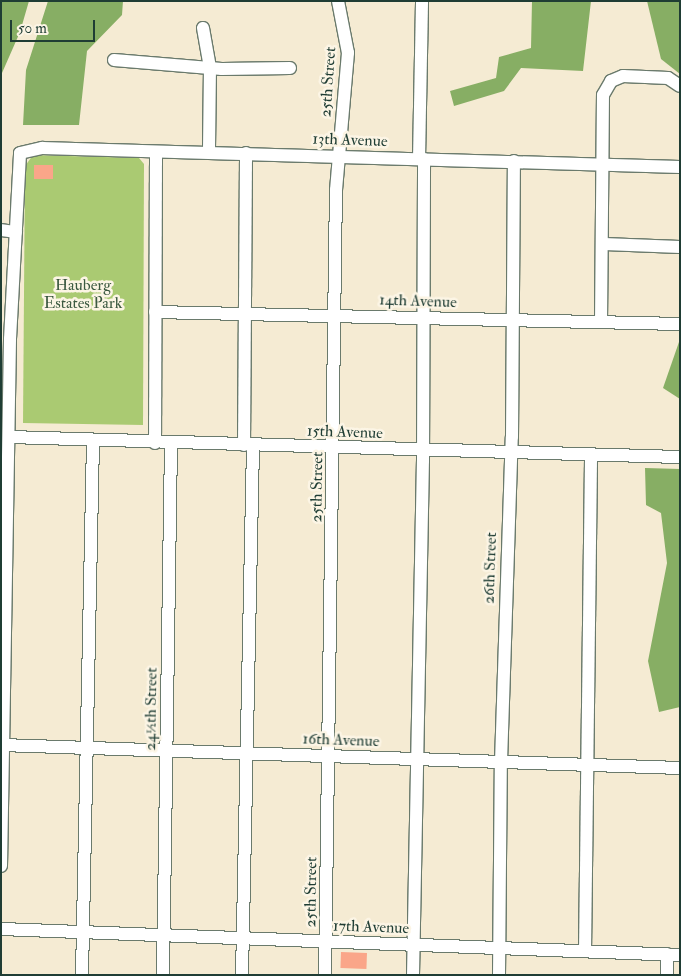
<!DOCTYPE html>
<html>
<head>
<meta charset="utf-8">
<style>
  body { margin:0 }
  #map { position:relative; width:681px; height:976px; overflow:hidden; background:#f5ebd3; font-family:"IM FELL Double Pica",serif }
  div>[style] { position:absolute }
  .green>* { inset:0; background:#aaca72 }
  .forest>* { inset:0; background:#87ae64 }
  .building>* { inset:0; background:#faa689; transform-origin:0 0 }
  .roads { filter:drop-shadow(1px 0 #6a7a6c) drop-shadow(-1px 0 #6a7a6c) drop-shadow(0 1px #6a7a6c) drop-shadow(0 -1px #6a7a6c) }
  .minor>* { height:12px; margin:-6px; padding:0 6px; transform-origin:6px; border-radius:6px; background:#fff }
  span { translate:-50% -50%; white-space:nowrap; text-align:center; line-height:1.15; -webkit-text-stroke:5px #fcf5e5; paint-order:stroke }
  .street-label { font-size:16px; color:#1f3d34 }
  .park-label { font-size:16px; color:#3b5940 }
  .frame { position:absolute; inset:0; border:2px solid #1f3d34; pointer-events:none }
  .scale { position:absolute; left:10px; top:20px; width:85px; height:22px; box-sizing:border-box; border:2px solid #1f3d34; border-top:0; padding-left:6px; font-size:15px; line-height:18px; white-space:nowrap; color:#1f3d34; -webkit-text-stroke:4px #fcf5e5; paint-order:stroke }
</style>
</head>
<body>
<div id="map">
  <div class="green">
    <div style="clip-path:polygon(33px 155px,139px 158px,144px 164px,143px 425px,23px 423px,25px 166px)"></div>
  </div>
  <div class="forest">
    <div style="clip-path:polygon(1px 1px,29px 1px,20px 32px,2px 73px,1px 106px)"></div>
    <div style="clip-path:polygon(48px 1px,123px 1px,122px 15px,87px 51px,79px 125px,23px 125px,26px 70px)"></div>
    <div style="clip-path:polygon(532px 1px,591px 1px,583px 71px,521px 68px,504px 91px,454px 106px,450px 91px,496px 78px,499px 57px,531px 48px)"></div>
    <div style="clip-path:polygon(647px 1px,680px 1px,680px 74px,661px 59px)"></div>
    <div style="clip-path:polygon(679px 342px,680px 342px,680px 399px,663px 388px)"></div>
    <div style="clip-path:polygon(645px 468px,680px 469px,680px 707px,659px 712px,648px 661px,667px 563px,661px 513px,646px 505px)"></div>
  </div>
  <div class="building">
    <div style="left:34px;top:165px;width:19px;height:14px"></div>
    <div style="left:341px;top:952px;width:26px;height:16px;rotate:2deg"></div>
  </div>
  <div class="roads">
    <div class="minor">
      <div style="left:203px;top:28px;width:40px;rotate:80deg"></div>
      <div style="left:210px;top:67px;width:85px;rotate:90.7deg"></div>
      <div style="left:114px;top:60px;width:108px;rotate:4.8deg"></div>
      <div style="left:222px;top:69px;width:68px;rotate:-0.8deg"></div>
      <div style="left:419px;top:159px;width:158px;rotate:-88.9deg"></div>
      <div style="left:1px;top:230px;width:15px;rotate:8deg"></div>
      <div style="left:604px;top:244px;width:76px;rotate:2.3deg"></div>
      <div style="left:155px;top:312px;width:525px;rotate:1.31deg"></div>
      <div style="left:601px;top:322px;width:227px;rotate:-89.5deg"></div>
      <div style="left:603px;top:95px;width:16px;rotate:-60deg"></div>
      <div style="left:611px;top:81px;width:13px;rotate:-23deg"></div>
      <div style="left:623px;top:76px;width:45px;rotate:2.5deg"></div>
      <div style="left:668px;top:78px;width:14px;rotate:34deg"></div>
      <div style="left:9px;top:437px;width:671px;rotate:1.71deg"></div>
      <div style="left:155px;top:443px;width:291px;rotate:-89.8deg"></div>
      <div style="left:244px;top:445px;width:292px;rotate:-89.6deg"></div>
      <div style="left:1px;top:745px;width:679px;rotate:1.94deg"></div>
      <div style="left:1px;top:866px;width:527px;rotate:-89.02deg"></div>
      <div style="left:10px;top:339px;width:186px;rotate:-86.9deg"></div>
      <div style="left:20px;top:153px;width:23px;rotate:-13deg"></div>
      <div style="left:42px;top:148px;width:638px;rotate:1.71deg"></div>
      <div style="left:1px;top:929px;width:679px;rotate:2.19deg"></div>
      <div style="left:585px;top:951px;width:497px;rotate:-89.3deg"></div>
      <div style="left:82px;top:975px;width:534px;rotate:-88.82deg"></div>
      <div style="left:163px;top:975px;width:532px;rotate:-89.14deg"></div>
      <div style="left:242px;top:975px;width:530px;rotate:-88.81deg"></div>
      <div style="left:325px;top:975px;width:785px;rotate:-89.2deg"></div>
      <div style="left:336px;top:190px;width:138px;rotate:-85deg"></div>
      <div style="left:348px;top:53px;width:53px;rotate:-100.9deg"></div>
      <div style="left:413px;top:975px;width:514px;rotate:-88.89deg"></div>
      <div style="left:423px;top:461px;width:302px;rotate:-89.8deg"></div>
      <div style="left:499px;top:975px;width:213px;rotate:-89.5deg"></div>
      <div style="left:501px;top:762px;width:325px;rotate:-88.1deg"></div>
      <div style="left:512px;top:437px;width:276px;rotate:-89.6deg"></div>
      <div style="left:667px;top:975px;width:21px;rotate:-90deg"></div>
    </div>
  </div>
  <div class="street-label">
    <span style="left:328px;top:82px;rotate:-86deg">25th Street</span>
    <span style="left:350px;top:140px;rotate:2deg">13th Avenue</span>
    <span style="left:418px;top:301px;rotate:2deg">14th Avenue</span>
    <span style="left:345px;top:432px;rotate:2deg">15th Avenue</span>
    <span style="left:317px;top:487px;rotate:-89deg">25th Street</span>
    <span style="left:490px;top:568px;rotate:-88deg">26th Street</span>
    <span style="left:151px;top:709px;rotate:-89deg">24½th Street</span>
    <span style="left:341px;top:740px;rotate:2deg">16th Avenue</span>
    <span style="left:311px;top:892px;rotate:-89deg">25th Street</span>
    <span style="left:371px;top:927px;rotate:2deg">17th Avenue</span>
  </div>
  <div class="park-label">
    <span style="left:83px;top:294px">Hauberg<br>Estates Park</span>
  </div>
  <div class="frame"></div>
  <div class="scale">50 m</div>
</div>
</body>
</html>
